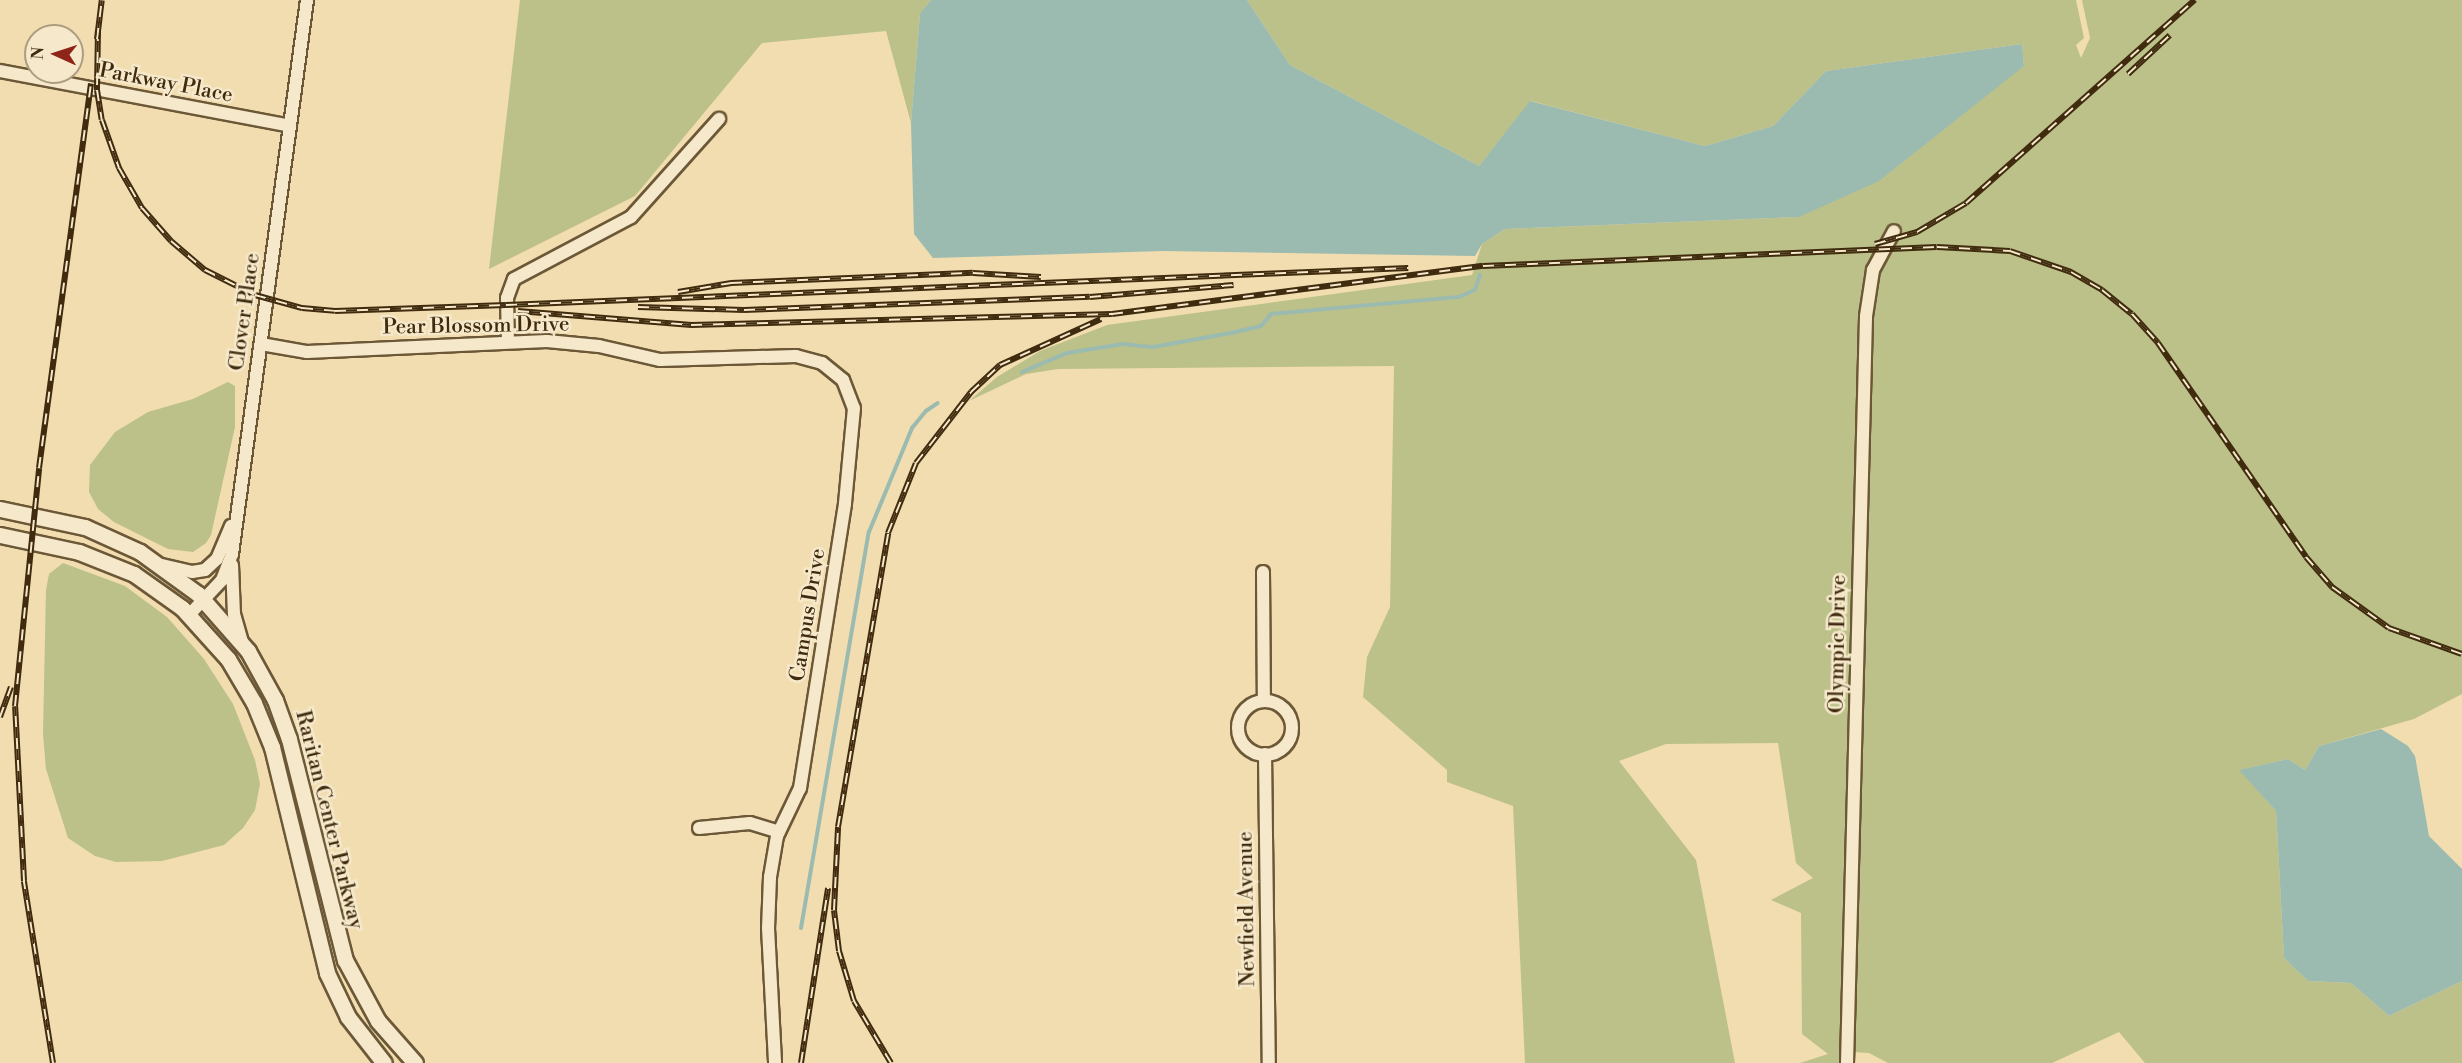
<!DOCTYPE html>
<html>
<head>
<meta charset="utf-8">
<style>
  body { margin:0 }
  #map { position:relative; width:2462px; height:1063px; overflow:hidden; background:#f1ddaf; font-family:"Libre Bodoni",serif }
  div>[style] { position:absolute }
  .green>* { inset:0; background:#bcc089 }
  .water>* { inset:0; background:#9bbbb0 }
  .stream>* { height:4px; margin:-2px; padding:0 2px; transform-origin:2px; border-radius:2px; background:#9bbbb0 }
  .roads { filter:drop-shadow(2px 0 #6c5837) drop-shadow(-2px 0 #6c5837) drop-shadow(0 2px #6c5837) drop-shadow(0 -2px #6c5837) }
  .minor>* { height:12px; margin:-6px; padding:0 6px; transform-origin:6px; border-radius:6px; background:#f6e9cb }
  .minor>.ring { margin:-6px; padding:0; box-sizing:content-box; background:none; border:12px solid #f6e9cb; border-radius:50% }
  .tertiary>* { height:15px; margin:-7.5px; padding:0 7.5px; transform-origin:7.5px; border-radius:7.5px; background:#f6e9cb }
  .rail>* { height:6px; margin-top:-3px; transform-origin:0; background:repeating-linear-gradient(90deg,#f6e9cb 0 11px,#402b0f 0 22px); box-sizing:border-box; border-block:2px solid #402b0f }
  span { translate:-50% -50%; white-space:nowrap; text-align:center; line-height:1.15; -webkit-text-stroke:5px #f6e9cb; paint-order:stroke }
  .street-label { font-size:21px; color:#402b0f }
  .north { position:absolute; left:24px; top:24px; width:60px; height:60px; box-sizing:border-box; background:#f6e9cb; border:2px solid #ad9d80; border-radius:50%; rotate:273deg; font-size:16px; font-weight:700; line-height:24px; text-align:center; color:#402b0f }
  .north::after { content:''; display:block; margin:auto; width:21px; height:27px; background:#8f2418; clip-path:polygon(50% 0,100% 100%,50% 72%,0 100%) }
</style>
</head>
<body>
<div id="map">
  <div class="green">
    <div style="clip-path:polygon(520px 0,931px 0,920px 13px,911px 123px,886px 31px,762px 43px,635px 196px,489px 269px)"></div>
    <div style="clip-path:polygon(1247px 0,2076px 0,2084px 38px,2076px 45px,2081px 58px,2090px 38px,2082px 0,2462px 0,2462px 694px,2414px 719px,2319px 746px,2305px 770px,2288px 759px,2240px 770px,2276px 811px,2284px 958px,2308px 981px,2351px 983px,2389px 1016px,2462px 981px,2462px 1063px,2145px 1063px,2119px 1032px,2052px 1063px,1888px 1063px,1869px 1053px,1853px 1052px,1852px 1063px,1800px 1063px,1828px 1054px,1802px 1034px,1801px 913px,1771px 900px,1813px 878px,1796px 863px,1778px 743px,1666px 744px,1619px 761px,1696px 860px,1735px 1063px,1525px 1063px,1513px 806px,1447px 782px,1447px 770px,1363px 697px,1367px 657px,1390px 607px,1394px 366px,1058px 369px,1026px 374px,969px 401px,997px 377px,1040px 351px,1107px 325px,1472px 275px,1482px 244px,1505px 229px,1799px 217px,2024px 66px,2022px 44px,1826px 71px,1773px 126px,1705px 146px,1531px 101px,1479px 166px,1290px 65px)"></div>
    <div style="clip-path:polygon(228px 382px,235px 386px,235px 427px,211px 535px,206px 543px,193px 552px,168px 549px,114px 522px,98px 509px,89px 492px,90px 465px,115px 432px,148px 412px,193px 399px)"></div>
    <div style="clip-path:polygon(63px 563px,125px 586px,167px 617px,204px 659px,233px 704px,255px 760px,260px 784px,255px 810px,243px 828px,224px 845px,162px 861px,116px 862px,95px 856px,68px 838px,46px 769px,43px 734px,46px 590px,49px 574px)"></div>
  </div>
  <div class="water">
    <div style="clip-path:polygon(931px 0,1247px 0,1290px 65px,1479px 166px,1530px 101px,1705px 146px,1773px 126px,1826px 71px,2022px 44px,2024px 66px,1879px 181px,1799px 217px,1505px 229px,1482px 244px,1475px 256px,1163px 251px,933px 258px,914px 234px,911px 123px,920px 13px)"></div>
    <div style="clip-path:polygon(2381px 729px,2408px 746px,2415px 756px,2429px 836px,2462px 869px,2462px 981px,2389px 1016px,2351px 983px,2308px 981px,2284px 958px,2276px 811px,2239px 770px,2288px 759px,2305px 770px,2319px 746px)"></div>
  </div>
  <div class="stream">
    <div style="left:1022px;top:372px;width:49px;rotate:-22.9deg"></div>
    <div style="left:1067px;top:353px;width:57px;rotate:-9.1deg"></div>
    <div style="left:1123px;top:344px;width:30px;rotate:6deg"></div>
    <div style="left:1153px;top:347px;width:79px;rotate:-10.2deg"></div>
    <div style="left:1231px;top:333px;width:31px;rotate:-13deg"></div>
    <div style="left:1261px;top:326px;width:16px;rotate:-50deg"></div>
    <div style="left:1271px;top:314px;width:189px;rotate:-5.2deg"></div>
    <div style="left:1459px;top:297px;width:17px;rotate:-24deg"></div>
    <div style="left:1475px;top:290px;width:16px;rotate:-72deg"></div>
    <div style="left:801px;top:928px;width:402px;rotate:-80.3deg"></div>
    <div style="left:869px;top:532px;width:113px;rotate:-67.5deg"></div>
    <div style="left:912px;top:428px;width:22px;rotate:-51deg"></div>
    <div style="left:926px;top:411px;width:14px;rotate:-34deg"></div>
  </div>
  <div class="roads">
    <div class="minor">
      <div style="left:0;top:71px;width:295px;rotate:10.7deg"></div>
      <div style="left:508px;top:342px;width:44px;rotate:-91.3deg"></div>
      <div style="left:507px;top:298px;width:20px;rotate:-70deg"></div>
      <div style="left:514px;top:279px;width:132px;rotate:-27.9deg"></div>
      <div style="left:631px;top:217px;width:132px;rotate:-48.1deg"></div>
      <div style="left:261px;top:344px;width:47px;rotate:9.9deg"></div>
      <div style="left:307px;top:352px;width:240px;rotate:-2.6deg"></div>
      <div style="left:547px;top:341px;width:52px;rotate:5.5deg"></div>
      <div style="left:599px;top:346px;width:63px;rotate:12.9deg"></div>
      <div style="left:660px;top:360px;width:136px;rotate:-1.7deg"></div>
      <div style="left:796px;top:356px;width:27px;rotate:15deg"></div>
      <div style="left:822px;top:363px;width:27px;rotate:39deg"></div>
      <div style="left:843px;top:380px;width:30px;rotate:69deg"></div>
      <div style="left:854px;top:408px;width:96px;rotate:95.4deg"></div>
      <div style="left:845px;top:504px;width:288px;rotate:99deg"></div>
      <div style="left:800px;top:788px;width:53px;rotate:115.6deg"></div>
      <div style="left:777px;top:836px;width:42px;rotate:99.7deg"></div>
      <div style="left:770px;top:877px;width:51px;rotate:92.2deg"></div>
      <div style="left:768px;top:928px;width:135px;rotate:87deg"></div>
      <div style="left:162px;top:565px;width:31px;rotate:13deg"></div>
      <div style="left:192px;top:572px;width:13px;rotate:-9deg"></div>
      <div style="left:205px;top:570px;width:16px;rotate:-43deg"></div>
      <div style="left:217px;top:559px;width:36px;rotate:-67deg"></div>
      <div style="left:232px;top:565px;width:49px;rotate:87.7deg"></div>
      <div style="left:234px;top:614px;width:29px;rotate:74deg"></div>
      <div style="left:1263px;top:572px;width:129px;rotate:89.6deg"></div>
      <div style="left:189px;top:615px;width:48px;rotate:-46.7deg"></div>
      <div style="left:222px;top:580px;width:28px;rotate:-69deg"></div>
      <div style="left:232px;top:554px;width:559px;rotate:-82.29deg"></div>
      <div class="ring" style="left:1238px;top:701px;width:42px;height:42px"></div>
      <div style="left:1265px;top:754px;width:309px;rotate:89.3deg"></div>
      <div style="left:699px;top:828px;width:51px;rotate:-5.6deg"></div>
      <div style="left:750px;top:823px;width:30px;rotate:17deg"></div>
      <div style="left:1847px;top:1063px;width:747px;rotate:-88.54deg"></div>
      <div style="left:1866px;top:316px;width:47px;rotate:-81.3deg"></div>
      <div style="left:1873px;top:270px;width:44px;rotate:-61.7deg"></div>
    </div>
    <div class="tertiary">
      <div style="left:0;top:509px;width:87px;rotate:12deg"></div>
      <div style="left:85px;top:527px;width:60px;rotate:24.4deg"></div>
      <div style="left:140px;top:552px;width:72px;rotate:35.9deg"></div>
      <div style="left:198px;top:594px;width:76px;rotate:48.7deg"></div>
      <div style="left:248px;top:651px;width:56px;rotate:61.1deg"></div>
      <div style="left:275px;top:700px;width:41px;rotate:70.3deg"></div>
      <div style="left:289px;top:739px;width:228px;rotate:75.8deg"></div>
      <div style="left:345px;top:960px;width:69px;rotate:61.6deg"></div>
      <div style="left:378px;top:1021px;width:56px;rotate:48.6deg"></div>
      <div style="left:0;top:535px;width:81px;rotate:12.1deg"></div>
      <div style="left:79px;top:552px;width:59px;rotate:21.8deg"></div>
      <div style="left:134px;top:574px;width:59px;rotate:35.3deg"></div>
      <div style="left:182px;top:608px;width:69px;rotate:48deg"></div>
      <div style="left:228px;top:659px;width:51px;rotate:59.4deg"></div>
      <div style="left:254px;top:703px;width:48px;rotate:67.8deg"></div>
      <div style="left:272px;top:747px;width:233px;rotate:76.3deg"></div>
      <div style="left:327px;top:973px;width:49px;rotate:64.5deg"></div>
      <div style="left:348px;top:1017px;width:58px;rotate:52deg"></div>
    </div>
  </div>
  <div class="rail">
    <div style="left:98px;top:30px;width:60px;rotate:91deg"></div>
    <div style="left:97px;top:90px;width:30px;rotate:81deg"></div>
    <div style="left:102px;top:120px;width:51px;rotate:70.5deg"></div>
    <div style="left:119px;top:168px;width:46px;rotate:60.1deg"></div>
    <div style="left:142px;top:208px;width:44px;rotate:48.7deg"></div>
    <div style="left:171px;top:241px;width:45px;rotate:40.5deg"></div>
    <div style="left:205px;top:270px;width:56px;rotate:26.6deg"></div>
    <div style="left:255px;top:295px;width:49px;rotate:15.5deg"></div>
    <div style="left:302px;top:308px;width:33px;rotate:5deg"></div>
    <div style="left:335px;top:311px;width:171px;rotate:-2deg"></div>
    <div style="left:506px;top:305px;width:903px;rotate:-2.35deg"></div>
    <div style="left:97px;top:39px;width:39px;rotate:-83deg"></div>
    <div style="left:2128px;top:74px;width:57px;rotate:-42.9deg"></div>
    <div style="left:1875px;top:244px;width:44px;rotate:-15.9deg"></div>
    <div style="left:1917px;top:232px;width:57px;rotate:-30.6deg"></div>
    <div style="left:1966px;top:203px;width:306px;rotate:-41.6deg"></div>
    <div style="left:678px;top:292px;width:54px;rotate:-9.6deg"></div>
    <div style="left:731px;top:283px;width:242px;rotate:-2.4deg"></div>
    <div style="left:973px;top:273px;width:68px;rotate:3.4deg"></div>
    <div style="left:638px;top:307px;width:106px;rotate:1.6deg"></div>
    <div style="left:744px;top:310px;width:346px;rotate:-2.2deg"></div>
    <div style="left:1090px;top:297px;width:144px;rotate:-4.8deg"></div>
    <div style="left:518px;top:311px;width:174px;rotate:4.6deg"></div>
    <div style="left:691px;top:325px;width:421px;rotate:-1.5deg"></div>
    <div style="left:1112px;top:314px;width:374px;rotate:-7.4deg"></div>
    <div style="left:1483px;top:266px;width:454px;rotate:-2.4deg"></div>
    <div style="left:1937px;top:247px;width:73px;rotate:3.1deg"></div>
    <div style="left:2010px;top:251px;width:65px;rotate:19deg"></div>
    <div style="left:2071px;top:272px;width:36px;rotate:30deg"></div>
    <div style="left:2102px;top:290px;width:38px;rotate:39deg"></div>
    <div style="left:2132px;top:314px;width:39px;rotate:48deg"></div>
    <div style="left:2158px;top:343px;width:260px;rotate:55.3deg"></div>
    <div style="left:2306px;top:557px;width:40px;rotate:49deg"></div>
    <div style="left:2332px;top:587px;width:70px;rotate:35.7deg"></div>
    <div style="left:2389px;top:628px;width:77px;rotate:19.6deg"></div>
    <div style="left:0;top:717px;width:32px;rotate:-70deg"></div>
    <div style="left:53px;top:1063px;width:184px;rotate:-99.1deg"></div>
    <div style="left:24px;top:881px;width:175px;rotate:-92.9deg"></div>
    <div style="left:15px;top:706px;width:239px;rotate:-84.2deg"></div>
    <div style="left:39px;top:468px;width:388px;rotate:-82.3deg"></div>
    <div style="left:801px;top:1063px;width:177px;rotate:-81.2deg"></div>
    <div style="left:891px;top:1063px;width:72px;rotate:-120.8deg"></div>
    <div style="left:854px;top:1001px;width:52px;rotate:-106.7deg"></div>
    <div style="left:839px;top:951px;width:41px;rotate:-97deg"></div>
    <div style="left:834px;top:910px;width:83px;rotate:-87.2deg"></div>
    <div style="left:838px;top:827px;width:298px;rotate:-80.3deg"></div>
    <div style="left:888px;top:533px;width:75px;rotate:-68.2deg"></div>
    <div style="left:916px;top:463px;width:90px;rotate:-52.2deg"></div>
    <div style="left:971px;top:392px;width:40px;rotate:-43deg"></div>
    <div style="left:1000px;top:365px;width:111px;rotate:-24.5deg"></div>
  </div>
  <div class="street-label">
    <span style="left:166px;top:83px;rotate:11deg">Parkway Place</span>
    <span style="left:245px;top:312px;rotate:-82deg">Clover Place</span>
    <span style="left:476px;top:326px;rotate:-1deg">Pear Blossom Drive</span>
    <span style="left:808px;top:615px;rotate:-81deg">Campus Drive</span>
    <span style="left:1838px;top:644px;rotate:-89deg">Olympic Drive</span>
    <span style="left:329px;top:820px;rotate:76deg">Raritan Center Parkway</span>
    <span style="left:1247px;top:909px;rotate:-91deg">Newfield Avenue</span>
  </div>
  <div class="north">N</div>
</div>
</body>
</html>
